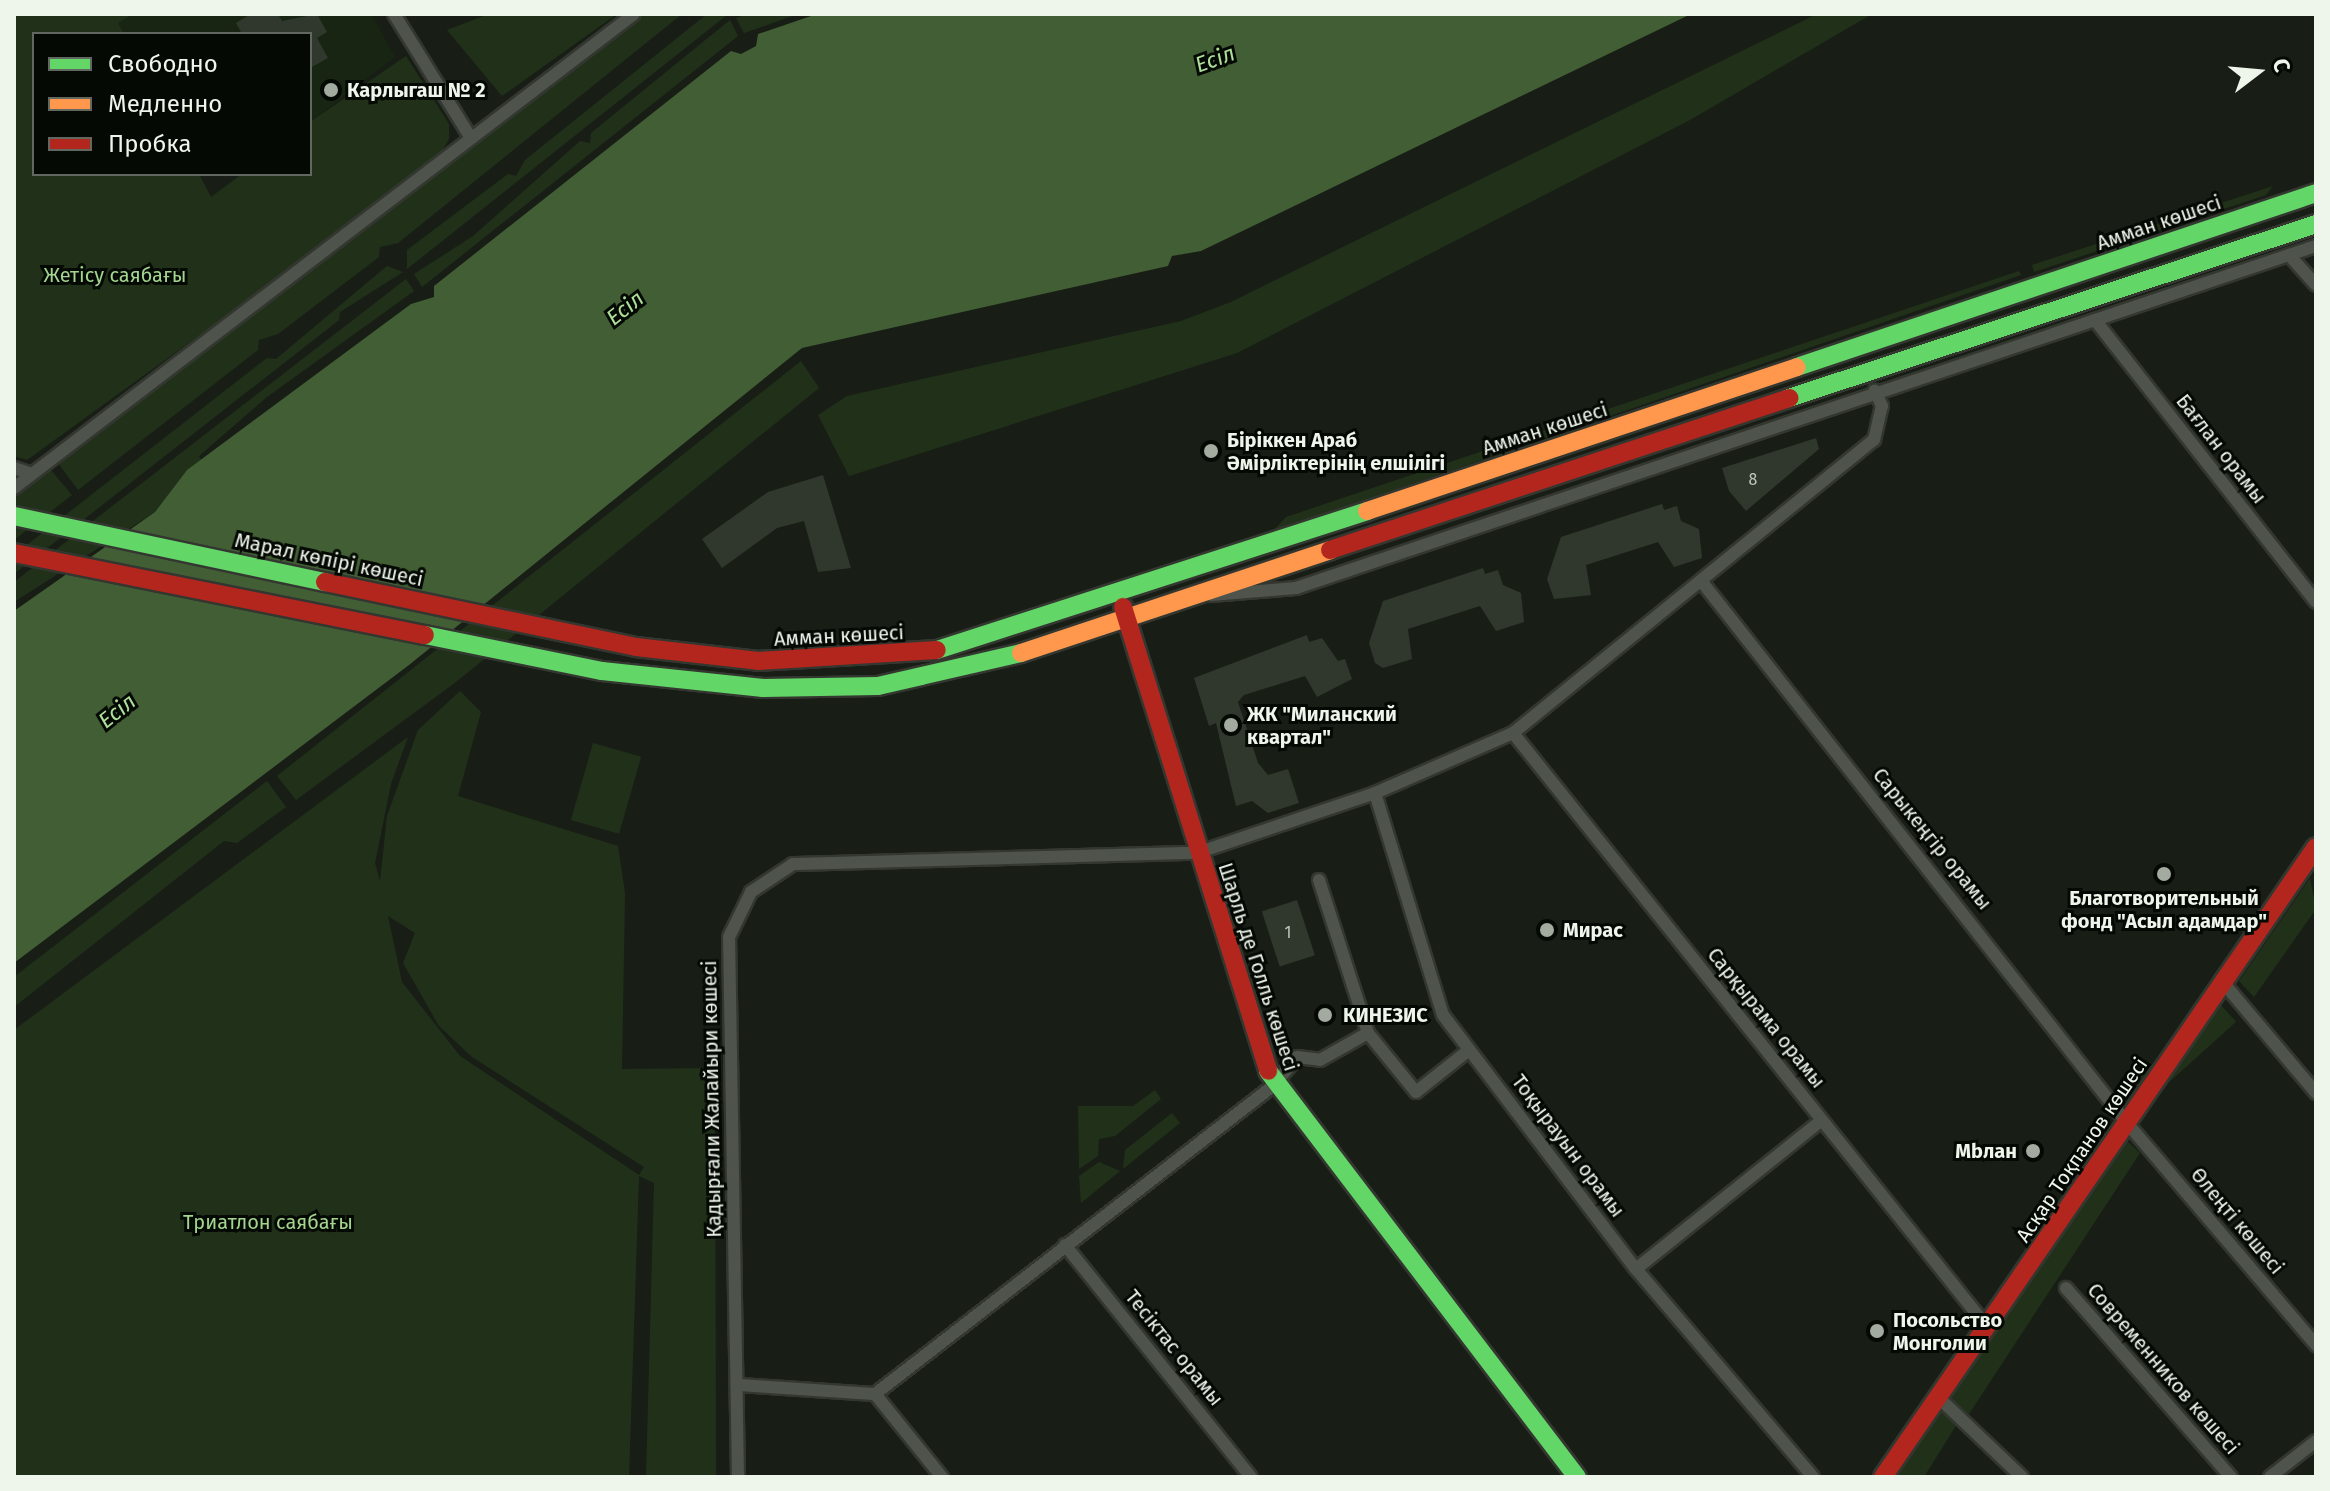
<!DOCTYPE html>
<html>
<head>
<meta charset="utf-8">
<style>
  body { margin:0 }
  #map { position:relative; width:2330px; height:1491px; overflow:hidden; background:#181e16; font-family:"Fira Sans",sans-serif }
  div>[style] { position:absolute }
  .built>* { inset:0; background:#192513 }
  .green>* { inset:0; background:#213119; transform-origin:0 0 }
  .water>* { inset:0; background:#415e34 }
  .building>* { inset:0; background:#30382d; transform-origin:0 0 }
  .roads { filter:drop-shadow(2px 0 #333730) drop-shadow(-2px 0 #333730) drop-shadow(0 2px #333730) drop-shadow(0 -2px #333730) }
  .street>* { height:12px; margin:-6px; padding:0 6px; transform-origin:6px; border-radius:6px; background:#4e534b }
  .fast>* { height:18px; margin:-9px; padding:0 9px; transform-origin:9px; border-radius:9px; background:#63d668 }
  .slow>* { height:18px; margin:-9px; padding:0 9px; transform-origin:9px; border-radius:9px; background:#ff974d }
  .jam>* { height:18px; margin:-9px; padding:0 9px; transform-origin:9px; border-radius:9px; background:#b3261e }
  .dots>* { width:22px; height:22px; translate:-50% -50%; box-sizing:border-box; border:4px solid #050904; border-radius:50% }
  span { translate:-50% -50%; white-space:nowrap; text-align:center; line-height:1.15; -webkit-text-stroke:6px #050904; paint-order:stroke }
  .number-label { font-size:16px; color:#bec6bc }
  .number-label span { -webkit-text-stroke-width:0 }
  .poi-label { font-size:20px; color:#eef5eb; font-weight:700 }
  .left { translate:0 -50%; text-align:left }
  .right { translate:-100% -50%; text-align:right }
  .street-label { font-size:20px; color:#eef5eb }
  .park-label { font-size:20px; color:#a3d58e }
  .water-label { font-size:22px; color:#afe19a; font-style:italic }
  .frame { position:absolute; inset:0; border:16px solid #eef5eb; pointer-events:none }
  .legend { position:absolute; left:32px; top:32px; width:280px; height:144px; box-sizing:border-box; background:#050904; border:2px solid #626760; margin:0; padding:10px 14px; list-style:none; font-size:24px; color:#eef5eb }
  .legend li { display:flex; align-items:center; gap:16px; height:40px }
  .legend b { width:40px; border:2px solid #626760 }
  .north { position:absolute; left:2218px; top:32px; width:80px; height:80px; -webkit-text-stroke:6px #050904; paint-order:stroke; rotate:74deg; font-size:22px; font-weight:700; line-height:32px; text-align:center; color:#eef5eb }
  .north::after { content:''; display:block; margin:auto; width:28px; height:36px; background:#eef5eb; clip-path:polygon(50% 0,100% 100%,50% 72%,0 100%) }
</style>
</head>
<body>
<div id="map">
  <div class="built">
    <div style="clip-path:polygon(133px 14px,371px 14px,395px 57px,310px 122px,310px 34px,124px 34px,118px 23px)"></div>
  </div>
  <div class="green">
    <div style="clip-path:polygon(14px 14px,133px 14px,118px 23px,124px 34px,34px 34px,34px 174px,199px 174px,211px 197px,242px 174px,310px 174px,310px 122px,406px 56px,449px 124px,449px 139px,442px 151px,259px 292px,27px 460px,14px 456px)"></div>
    <div style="clip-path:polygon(489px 14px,617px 14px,502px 96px,447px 30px)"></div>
    <div style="clip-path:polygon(645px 14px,682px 14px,398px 243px,380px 247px,379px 257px,278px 334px,259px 340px,258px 350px,78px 490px,58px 463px)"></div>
    <div style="clip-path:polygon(707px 14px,727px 15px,407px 269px,407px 250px,508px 174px,516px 176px,525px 160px)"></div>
    <div style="clip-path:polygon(747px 14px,798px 14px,744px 33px,736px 18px)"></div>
    <div style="clip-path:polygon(1817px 14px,1872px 14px,1690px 120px,1237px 353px,849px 476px,818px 415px,847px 396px,1181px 321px,1231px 302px)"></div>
    <div style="clip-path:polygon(730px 20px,738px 36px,422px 287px,414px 274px,473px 236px,580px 141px,590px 143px,591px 133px)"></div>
    <div style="clip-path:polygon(2273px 186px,2266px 195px,2034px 272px,2032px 265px)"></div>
    <div style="clip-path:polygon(387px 266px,403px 272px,340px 312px,339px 320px,14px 574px,14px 555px,267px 358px,276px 359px)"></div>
    <div style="clip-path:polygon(2019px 271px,2021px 275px,1272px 532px,1286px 517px)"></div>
    <div style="clip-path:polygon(406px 279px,414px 291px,267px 397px,199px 456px,203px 463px,187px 470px,155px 512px,14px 602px,14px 582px)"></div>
    <div style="clip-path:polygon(801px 361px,819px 388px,456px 682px,296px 800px,277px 776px)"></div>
    <div style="clip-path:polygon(50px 469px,72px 495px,14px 540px,14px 497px)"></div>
    <div style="clip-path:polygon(evenodd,460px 691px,481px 712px,458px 796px,618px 846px,625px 893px,622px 1069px,715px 1068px,716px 1477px,646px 1477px,654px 1183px,639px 1176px,629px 1477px,14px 1477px,14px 1030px,408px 737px,391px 784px,375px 863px,380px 881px,387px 816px,418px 730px,460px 691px,388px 916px,415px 933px,403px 963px,439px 1026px,472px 1057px,644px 1167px,639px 1175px,460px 1056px,402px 982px,388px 916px)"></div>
    <div style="left:593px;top:743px;width:50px;height:80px;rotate:16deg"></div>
    <div style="clip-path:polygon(267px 781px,286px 807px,237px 843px,224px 841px,14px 1007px,14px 977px)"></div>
    <div style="clip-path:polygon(2310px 878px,2316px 909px,2254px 997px,2239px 981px)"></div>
    <div style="left:2220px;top:1004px;width:24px;height:135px;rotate:48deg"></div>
    <div style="clip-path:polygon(1155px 1090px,1161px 1099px,1115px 1136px,1099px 1139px,1098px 1156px,1079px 1169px,1078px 1106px,1133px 1106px)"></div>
    <div style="clip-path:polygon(1172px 1113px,1180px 1123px,1123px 1169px,1125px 1150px)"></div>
    <div style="clip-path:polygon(2126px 1140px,2140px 1153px,1969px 1414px,1948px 1397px)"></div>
    <div style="clip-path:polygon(1099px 1162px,1120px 1171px,1081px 1203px,1079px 1176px)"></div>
    <div style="clip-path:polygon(1940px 1408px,1957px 1424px,1924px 1477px,1897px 1477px)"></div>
  </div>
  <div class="water">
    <div style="clip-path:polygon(817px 14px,1691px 14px,1201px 251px,1172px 256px,1168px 266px,802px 348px,409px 665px,14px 963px,14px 611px,155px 512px,187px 470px,411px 304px,434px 297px,434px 286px,731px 51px,741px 54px,756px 46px,758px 34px)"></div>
  </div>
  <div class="building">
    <div style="clip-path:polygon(251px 14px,278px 14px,282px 21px,317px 14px,327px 32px,317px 38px,328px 58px,310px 68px,310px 34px,242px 34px,236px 23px)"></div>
    <div style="clip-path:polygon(1816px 438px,1819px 449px,1746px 511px,1729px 491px,1722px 468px)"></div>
    <div style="clip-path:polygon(823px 475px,851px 568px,818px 572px,804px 521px,777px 528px,722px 568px,702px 539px,768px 492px)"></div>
    <div style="clip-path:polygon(1662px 504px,1664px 510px,1677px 506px,1681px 521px,1699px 529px,1702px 558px,1674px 567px,1658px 542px,1586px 565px,1591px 595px,1554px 599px,1547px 579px,1561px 537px)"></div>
    <div style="clip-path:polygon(1483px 568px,1485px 574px,1498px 570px,1503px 585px,1521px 593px,1524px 622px,1496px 631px,1480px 606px,1408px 629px,1412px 659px,1383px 668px,1375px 663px,1369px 643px,1383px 601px)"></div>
    <div style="clip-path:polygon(1307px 635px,1309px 642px,1322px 638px,1338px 661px,1345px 659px,1352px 679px,1317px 697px,1305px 676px,1244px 695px,1238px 702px,1258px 763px,1268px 775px,1288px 769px,1299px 803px,1268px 813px,1252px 801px,1236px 806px,1216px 723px,1209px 726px,1194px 678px)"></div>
    <div style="left:1297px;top:900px;width:58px;height:37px;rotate:72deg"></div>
  </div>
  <div class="roads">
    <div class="street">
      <div style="left:394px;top:14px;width:146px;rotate:58.2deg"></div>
      <div style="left:2289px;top:255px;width:40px;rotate:48deg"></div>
      <div style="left:2095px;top:320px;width:358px;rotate:51.9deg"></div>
      <div style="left:14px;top:468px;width:19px;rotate:18deg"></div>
      <div style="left:14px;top:488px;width:780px;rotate:-37.4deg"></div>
      <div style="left:1702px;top:582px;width:688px;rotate:51.85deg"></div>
      <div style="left:2127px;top:1123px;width:292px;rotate:49.6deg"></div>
      <div style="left:1211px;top:595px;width:85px;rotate:-4.7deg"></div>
      <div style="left:1296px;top:588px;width:1076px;rotate:-18.54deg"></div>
      <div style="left:1513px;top:733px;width:761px;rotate:51.4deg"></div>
      <div style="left:1375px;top:793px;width:232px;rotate:73deg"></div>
      <div style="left:1443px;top:1015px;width:319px;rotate:52.8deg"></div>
      <div style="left:1636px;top:1269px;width:273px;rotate:49.6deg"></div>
      <div style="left:1319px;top:880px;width:161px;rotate:72.2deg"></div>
      <div style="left:1368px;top:1033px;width:76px;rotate:50.9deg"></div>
      <div style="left:1416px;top:1092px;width:68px;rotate:-38.4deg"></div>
      <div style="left:2221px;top:980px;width:148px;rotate:49.9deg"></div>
      <div style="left:1065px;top:1245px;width:297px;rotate:51.3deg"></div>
      <div style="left:1636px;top:1269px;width:238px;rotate:-38.7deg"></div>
      <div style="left:2066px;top:1288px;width:251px;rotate:48.9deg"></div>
      <div style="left:738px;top:1385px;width:137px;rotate:3.8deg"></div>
      <div style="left:875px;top:1394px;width:503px;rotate:-37.74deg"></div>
      <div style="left:1273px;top:1086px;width:38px;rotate:-50deg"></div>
      <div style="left:1297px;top:1057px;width:23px;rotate:7deg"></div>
      <div style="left:1320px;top:1060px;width:55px;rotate:-29.4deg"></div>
      <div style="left:875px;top:1394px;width:107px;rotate:51.1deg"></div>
      <div style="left:1938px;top:1397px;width:116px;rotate:43.6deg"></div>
      <div style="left:738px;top:1477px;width:540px;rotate:-90.95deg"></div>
      <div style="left:729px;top:937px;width:50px;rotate:-63.9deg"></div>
      <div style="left:751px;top:892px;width:50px;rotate:-33.7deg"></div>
      <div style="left:793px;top:864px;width:404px;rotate:-1.6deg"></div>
      <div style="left:1197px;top:853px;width:188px;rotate:-18.6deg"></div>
      <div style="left:1375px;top:793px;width:150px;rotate:-23.5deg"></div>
      <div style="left:1513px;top:733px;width:465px;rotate:-39.1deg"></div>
      <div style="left:1874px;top:440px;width:35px;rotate:-77deg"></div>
      <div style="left:1882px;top:406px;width:17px;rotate:-115deg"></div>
      <div style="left:2270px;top:1477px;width:58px;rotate:-38deg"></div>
    </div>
    <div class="fast">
      <div style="left:1797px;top:367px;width:547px;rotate:-18.53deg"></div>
      <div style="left:1789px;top:398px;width:555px;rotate:-18.27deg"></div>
      <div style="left:14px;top:516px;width:318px;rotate:12deg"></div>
      <div style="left:425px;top:635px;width:181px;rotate:11.5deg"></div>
      <div style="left:602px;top:671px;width:162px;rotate:6deg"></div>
      <div style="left:763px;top:688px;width:115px;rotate:-1deg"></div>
      <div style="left:878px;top:686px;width:147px;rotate:-13deg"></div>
      <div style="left:937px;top:650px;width:452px;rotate:-17.9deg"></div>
      <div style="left:1268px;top:1071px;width:510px;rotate:52.73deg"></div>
    </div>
    <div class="slow">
      <div style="left:1367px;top:511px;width:453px;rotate:-18.5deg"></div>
      <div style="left:1021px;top:653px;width:326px;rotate:-18.4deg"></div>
    </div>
    <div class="jam">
      <div style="left:1330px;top:550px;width:484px;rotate:-18.3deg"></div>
      <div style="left:14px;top:553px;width:419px;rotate:11.3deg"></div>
      <div style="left:325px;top:582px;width:318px;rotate:11.8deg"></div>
      <div style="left:636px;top:647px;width:123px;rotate:6.5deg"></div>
      <div style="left:758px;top:661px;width:179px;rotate:-3.5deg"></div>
      <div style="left:1123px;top:607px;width:486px;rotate:72.6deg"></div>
      <div style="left:1883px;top:1477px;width:764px;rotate:-55.5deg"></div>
    </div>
  </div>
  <div class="dots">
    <div style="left:331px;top:90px;background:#a3aaa0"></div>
    <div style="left:1211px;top:451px;background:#a3aaa0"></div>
    <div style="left:1231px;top:725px;background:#a3aaa0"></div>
    <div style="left:2164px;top:874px;background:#a3aaa0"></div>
    <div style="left:1547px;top:930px;background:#a3aaa0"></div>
    <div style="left:1325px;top:1015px;background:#a3aaa0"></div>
    <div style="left:2033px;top:1151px;background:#a3aaa0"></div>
    <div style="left:1877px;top:1331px;background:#a3aaa0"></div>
  </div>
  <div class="number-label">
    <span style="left:1753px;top:480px">8</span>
    <span style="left:1288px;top:933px">1</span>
  </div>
  <div class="poi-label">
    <span class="left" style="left:347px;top:90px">Карлыгаш № 2</span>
    <span class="left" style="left:1227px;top:452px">Біріккен Араб<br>Әмірліктерінің елшілігі</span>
    <span class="left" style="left:1247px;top:726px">ЖК "Миланский<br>квартал"</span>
    <span style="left:2164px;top:910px">Благотворительный<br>фонд "Асыл адамдар"</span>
    <span class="left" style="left:1563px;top:930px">Мирас</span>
    <span class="left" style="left:1343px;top:1015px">КИНЕЗИС</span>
    <span class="right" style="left:2017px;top:1151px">Мbлан</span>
    <span class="left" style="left:1893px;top:1332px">Посольство<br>Монголии</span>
  </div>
  <div class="street-label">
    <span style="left:2159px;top:223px;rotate:-19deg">Амман көшесі</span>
    <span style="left:1545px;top:429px;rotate:-18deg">Амман көшесі</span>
    <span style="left:2221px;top:449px;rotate:52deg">Бағлан орамы</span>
    <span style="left:329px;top:560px;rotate:12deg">Марал көпірі көшесі</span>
    <span style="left:839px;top:636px;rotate:-3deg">Амман көшесі</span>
    <span style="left:1932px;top:839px;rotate:51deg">Сарыкеңгір орамы</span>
    <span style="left:1258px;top:967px;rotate:72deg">Шарль де Голль көшесі</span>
    <span style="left:1766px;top:1018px;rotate:51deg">Сарқырама орамы</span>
    <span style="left:712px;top:1099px;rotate:-91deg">Қадырғали Жалайыри көшесі</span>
    <span style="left:1568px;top:1146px;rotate:53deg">Тоқырауын орамы</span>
    <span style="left:2082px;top:1150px;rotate:-56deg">Асқар Тоқпанов көшесі</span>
    <span style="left:2237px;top:1221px;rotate:50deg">Өлеңті көшесі</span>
    <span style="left:1174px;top:1348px;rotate:51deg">Тесіктас орамы</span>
    <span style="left:2163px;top:1369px;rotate:49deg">Современников көшесі</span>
  </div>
  <div class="park-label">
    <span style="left:115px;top:275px">Жетісу саябағы</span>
    <span style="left:268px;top:1222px">Триатлон саябағы</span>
  </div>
  <div class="water-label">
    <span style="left:1215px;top:59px;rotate:-20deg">Есіл</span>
    <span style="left:625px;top:308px;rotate:-38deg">Есіл</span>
    <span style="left:117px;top:711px;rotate:-38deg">Есіл</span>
  </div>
  <div class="frame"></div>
  <ul class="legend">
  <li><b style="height:10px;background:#63d668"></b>Свободно</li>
  <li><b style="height:10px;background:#ff974d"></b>Медленно</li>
  <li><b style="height:10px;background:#b3261e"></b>Пробка</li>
  </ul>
  <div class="north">С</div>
</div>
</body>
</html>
